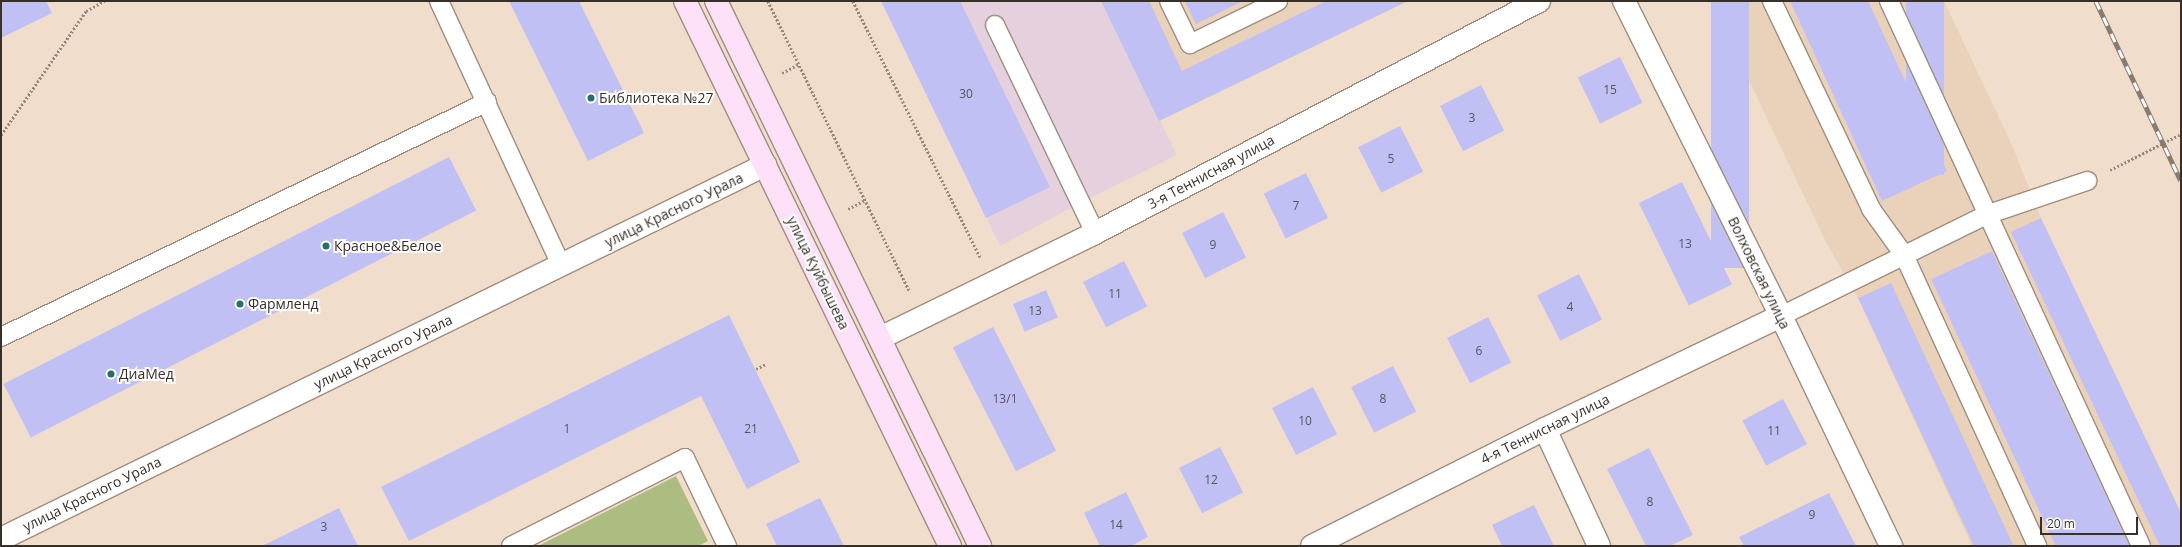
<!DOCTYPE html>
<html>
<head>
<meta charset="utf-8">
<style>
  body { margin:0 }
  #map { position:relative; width:2182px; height:547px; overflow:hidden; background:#f1ddcc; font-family:"Open Sans",sans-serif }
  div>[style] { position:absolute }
  .commercial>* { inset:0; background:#e5d0de }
  .built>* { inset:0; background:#ead1ba }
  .green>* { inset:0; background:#adbc81 }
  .building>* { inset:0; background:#c1c0f5; transform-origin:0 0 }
  .path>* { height:2.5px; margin-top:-1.25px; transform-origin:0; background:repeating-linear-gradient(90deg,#95877b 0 2px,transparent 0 4px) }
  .roads { filter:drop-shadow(1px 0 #9f8d7d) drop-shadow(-1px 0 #9f8d7d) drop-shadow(0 1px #9f8d7d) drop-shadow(0 -1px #9f8d7d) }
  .service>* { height:18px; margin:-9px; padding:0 9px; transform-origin:9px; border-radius:9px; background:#fff }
  .minor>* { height:22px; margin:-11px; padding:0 11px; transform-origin:11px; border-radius:11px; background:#fff }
  .tertiary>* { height:22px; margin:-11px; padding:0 11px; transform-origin:11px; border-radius:11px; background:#fff }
  .secondary>* { height:22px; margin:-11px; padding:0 11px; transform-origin:11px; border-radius:11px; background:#fee1f8 }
  .rail>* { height:4.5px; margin-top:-2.25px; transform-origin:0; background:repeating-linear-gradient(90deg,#fff 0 9px,#887b70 0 18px); box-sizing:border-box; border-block:1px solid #887b70 }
  .dots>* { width:11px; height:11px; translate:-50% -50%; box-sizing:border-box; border:2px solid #fff; border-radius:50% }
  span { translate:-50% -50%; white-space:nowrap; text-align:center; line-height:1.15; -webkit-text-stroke:4px #fff; paint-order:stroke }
  .number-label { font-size:12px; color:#5a545c }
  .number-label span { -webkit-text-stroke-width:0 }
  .poi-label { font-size:14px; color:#373029 }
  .left { translate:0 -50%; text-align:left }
  .street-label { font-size:14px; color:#373029 }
  .frame { position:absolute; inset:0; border:2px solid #373029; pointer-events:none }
  .scale { position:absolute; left:2040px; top:517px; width:98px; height:18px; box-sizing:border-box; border:2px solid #373029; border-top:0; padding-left:5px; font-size:12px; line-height:14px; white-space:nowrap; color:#373029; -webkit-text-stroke:3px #fff; paint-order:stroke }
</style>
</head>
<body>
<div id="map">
  <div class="commercial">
    <div style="clip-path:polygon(881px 1px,1101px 1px,1177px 155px,1080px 203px,1000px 246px)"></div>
  </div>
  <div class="built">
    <div style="clip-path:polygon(1101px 1px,1408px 1px,1159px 121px)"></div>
    <div style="clip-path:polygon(1711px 1px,1944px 1px,2011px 143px,2041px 218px,2181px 513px,2181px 546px,1972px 546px,1858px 298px,1826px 242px)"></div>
  </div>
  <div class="green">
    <div style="clip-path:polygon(676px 476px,708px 541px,698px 546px,540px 545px)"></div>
  </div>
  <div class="building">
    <div style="clip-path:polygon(1px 1px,46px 1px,52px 13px,1px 38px)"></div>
    <div style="clip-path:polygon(509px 1px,579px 1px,644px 133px,588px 161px)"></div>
    <div style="clip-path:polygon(881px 1px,960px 1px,1050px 187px,986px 218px)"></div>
    <div style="clip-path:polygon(1101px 1px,1149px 1px,1182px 71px,1326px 1px,1408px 1px,1159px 121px)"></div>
    <div style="clip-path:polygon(1185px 1px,1243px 1px,1196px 24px)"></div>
    <div style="left:1711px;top:1px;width:38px;height:267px"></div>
    <div style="clip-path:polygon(1790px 1px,1868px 1px,1947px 171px,1882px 201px)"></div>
    <div style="left:1906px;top:1px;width:38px;height:174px"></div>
    <div style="left:1620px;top:57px;width:51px;height:47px;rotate:64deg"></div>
    <div style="left:1481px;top:85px;width:51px;height:46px;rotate:63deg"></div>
    <div style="left:1400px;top:126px;width:51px;height:47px;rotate:63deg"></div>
    <div style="left:449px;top:157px;width:60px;height:500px;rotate:63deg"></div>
    <div style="left:1306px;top:173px;width:50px;height:47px;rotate:64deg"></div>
    <div style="left:1682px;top:182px;width:114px;height:48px;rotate:64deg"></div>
    <div style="left:1223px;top:212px;width:51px;height:46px;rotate:63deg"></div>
    <div style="clip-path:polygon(2041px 218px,2181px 513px,2181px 546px,2160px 546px,2011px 232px)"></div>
    <div style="left:1992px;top:251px;width:324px;height:67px;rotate:65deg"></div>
    <div style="left:1124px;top:261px;width:51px;height:46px;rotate:63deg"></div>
    <div style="left:1579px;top:274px;width:51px;height:47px;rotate:63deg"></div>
    <div style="left:1891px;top:283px;width:289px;height:36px;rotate:65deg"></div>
    <div style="left:1046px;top:290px;width:30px;height:36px;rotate:67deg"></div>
    <div style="clip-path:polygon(729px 315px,800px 462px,747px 489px,701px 396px,409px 541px,381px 487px)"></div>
    <div style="left:1488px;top:317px;width:51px;height:46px;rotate:63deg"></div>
    <div style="left:993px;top:327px;width:139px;height:45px;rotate:63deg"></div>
    <div style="left:1393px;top:366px;width:51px;height:47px;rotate:63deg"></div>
    <div style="left:1313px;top:387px;width:53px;height:46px;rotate:63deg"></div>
    <div style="left:1783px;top:399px;width:51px;height:46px;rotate:62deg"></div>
    <div style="left:1220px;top:447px;width:51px;height:46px;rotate:63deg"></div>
    <div style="clip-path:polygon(1649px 448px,1693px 535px,1670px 546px,1646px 546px,1607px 469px)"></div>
    <div style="clip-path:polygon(1126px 492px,1148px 537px,1131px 546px,1100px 546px,1084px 513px)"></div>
    <div style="clip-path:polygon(1829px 493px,1856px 546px,1744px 546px,1739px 537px)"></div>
    <div style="clip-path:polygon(820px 498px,844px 546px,777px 546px,766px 524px)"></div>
    <div style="clip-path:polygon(1534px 505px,1554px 546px,1502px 546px,1492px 525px)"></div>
    <div style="clip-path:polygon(339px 508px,358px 546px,262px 546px)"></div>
  </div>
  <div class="path">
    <div style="left:768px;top:1px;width:324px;rotate:64deg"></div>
    <div style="left:853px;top:1px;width:286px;rotate:63.6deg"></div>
    <div style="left:782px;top:73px;width:19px;rotate:-28deg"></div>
    <div style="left:1px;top:135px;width:150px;rotate:-55.6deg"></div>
    <div style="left:86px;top:11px;width:21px;rotate:-29deg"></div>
    <div style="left:2110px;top:170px;width:80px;rotate:-26.9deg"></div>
    <div style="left:848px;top:209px;width:19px;rotate:-28deg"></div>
    <div style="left:756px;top:369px;width:11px;rotate:-27deg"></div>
  </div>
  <div class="roads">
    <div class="service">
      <div style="left:439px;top:1px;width:291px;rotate:65.2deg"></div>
      <div style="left:1169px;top:1px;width:48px;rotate:64deg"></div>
      <div style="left:1190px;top:44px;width:98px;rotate:-26deg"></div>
      <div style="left:1772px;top:1px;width:230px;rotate:64.5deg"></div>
      <div style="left:1871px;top:209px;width:57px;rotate:54.3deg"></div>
      <div style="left:1904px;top:255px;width:320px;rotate:65.4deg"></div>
      <div style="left:1889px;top:1px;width:600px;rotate:65.18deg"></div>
      <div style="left:995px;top:25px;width:231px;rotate:64.3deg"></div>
      <div style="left:1781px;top:316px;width:229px;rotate:-26.2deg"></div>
      <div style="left:1986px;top:215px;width:107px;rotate:-18.6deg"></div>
      <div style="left:1px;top:337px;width:540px;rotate:-25.81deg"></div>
      <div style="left:511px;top:546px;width:195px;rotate:-26.8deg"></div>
      <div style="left:685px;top:458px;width:98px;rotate:64.5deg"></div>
    </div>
    <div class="minor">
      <div style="left:1624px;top:1px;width:352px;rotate:63.5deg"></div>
      <div style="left:1781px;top:316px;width:255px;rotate:64.4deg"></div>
      <div style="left:880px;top:338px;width:239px;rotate:-26deg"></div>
      <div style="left:1095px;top:233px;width:501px;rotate:-27.59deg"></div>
      <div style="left:1545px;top:429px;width:129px;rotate:65.2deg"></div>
      <div style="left:1312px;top:546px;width:261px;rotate:-26.7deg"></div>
      <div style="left:1545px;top:429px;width:262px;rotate:-25.6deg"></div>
    </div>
    <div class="tertiary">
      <div style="left:1px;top:539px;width:851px;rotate:-26.08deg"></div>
    </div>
    <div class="secondary">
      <div style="left:685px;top:1px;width:606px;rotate:64.07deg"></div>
      <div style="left:716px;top:1px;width:606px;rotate:64.15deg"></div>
    </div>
  </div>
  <div class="rail">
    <div style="left:2096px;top:1px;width:199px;rotate:64.7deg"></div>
  </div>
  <div class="dots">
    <div style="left:591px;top:98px;background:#236e73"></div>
    <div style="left:326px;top:246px;background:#236e73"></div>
    <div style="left:240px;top:304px;background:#236e73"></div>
    <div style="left:111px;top:374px;background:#236e73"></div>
  </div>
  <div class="number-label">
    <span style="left:1610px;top:90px">15</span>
    <span style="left:966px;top:94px">30</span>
    <span style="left:1472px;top:118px">3</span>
    <span style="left:1391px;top:159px">5</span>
    <span style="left:1296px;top:206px">7</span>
    <span style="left:1685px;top:244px">13</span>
    <span style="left:1213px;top:245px">9</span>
    <span style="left:1115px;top:294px">11</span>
    <span style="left:1570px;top:307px">4</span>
    <span style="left:1035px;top:311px">13</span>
    <span style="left:1479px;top:351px">6</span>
    <span style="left:1005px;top:399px">13/1</span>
    <span style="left:1383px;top:399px">8</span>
    <span style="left:1305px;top:421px">10</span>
    <span style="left:567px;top:429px">1</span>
    <span style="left:751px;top:429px">21</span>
    <span style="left:1774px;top:431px">11</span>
    <span style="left:1211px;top:480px">12</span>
    <span style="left:1650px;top:502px">8</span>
    <span style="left:1812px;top:515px">9</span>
    <span style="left:1116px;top:525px">14</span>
    <span style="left:324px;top:527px">3</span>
  </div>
  <div class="poi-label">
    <span class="left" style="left:599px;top:98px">Библиотека №27</span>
    <span class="left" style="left:334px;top:246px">Красное&amp;Белое</span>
    <span class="left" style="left:248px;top:304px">Фармленд</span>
    <span class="left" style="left:119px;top:374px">ДиаМед</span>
  </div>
  <div class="street-label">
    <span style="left:1211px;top:172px;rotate:-28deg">3-я Теннисная улица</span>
    <span style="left:674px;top:210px;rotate:-26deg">улица Красного Урала</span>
    <span style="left:818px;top:273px;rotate:64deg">улица Куйбышева</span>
    <span style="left:1759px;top:273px;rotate:64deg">Волховская улица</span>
    <span style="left:383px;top:352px;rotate:-26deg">улица Красного Урала</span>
    <span style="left:1545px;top:429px;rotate:-26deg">4-я Теннисная улица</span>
    <span style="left:92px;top:494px;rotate:-26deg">улица Красного Урала</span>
  </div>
  <div class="frame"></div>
  <div class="scale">20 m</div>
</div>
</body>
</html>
